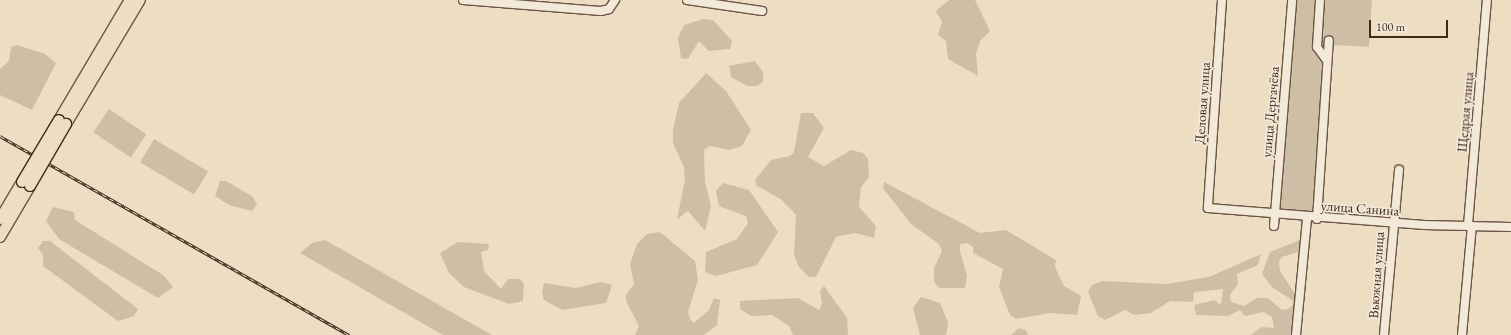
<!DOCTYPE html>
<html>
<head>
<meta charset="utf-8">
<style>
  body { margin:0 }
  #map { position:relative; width:1511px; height:335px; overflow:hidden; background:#ecddc3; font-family:"EB Garamond",serif }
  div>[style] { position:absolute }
  .green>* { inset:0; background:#cfbea6; transform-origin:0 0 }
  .roads { filter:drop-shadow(1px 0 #6c5545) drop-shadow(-1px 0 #6c5545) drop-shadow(0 1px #6c5545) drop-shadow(0 -1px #6c5545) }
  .minor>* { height:8px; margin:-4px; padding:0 4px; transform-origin:4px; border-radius:4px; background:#f3e9d8 }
  .major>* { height:10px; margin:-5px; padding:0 5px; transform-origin:5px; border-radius:5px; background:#ecddc3 }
  .rail>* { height:3px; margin-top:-1.5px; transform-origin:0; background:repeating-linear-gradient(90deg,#f3e9d8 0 4.5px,#41281b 0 9px); box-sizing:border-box; border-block:1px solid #41281b }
  .bridges { filter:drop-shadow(1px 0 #41281b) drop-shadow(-1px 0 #41281b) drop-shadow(0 1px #41281b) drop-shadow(0 -1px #41281b) }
  .major-bridge>* { height:10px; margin:-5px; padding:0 5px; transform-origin:5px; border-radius:5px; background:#ecddc3 }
  span { translate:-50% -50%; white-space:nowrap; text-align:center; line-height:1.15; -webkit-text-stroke:3.5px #f3e9d8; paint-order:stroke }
  .street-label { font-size:14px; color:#41281b }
  .scale { position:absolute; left:1369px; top:20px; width:79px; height:18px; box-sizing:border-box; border:2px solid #41281b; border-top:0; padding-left:5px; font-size:12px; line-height:14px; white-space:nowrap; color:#41281b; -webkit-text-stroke:3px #f3e9d8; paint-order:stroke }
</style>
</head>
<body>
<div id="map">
  <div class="green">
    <div style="clip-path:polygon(949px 0,975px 0,990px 31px,980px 41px,976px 54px,978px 76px,948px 59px,946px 41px,938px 35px,942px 22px,936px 11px)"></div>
    <div style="clip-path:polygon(1296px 0,1372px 0,1369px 47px,1333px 45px,1332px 39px,1315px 215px,1278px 210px)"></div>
    <div style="clip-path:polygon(703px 19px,713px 20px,732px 41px,730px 49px,709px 51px,699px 41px,688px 59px,681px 58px,678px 38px,684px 25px)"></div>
    <div style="clip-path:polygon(17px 45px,45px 54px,56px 63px,32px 110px,0 95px,0 69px,9px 61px,11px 47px)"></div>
    <div style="clip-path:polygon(755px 61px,763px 72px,763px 82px,757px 86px,747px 86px,731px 77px,729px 66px)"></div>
    <div style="clip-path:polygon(706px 73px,726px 91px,751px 130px,742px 146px,729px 150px,710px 146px,704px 150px,705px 182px,711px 206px,705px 231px,688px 211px,677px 219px,685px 180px,684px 167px,673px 143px,673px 130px,679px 103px)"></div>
    <div style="left:109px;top:109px;width:45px;height:28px;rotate:34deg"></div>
    <div style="clip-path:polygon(801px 113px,813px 113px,824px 128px,808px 157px,824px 166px,851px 150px,863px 153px,868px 159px,869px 177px,861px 187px,859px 207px,876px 226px,874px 238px,855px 233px,836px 237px,816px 277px,809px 277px,799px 267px,794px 255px,796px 215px,782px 200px,756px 185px,755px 180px,771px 160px,790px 156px,794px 152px)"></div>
    <div style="left:154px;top:139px;width:63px;height:27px;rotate:31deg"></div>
    <div style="clip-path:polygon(220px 181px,226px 181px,252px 196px,257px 204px,252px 211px,229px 205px,215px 196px)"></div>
    <div style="clip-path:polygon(884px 182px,980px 233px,1006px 230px,1056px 260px,1055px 267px,1064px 286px,1081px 296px,1077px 315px,1050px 313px,1016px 319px,1010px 315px,999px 287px,1003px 269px,973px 253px,973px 247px,967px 243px,960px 244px,960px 251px,967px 276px,965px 288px,939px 288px,934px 282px,934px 268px,942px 251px,939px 244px,911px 224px,883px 188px)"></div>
    <div style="clip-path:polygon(723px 183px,749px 190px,778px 232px,757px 265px,716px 276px,705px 272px,706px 252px,737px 239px,748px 223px,746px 216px,719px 206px,716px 191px)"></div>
    <div style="clip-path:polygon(53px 207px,74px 212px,75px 220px,163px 275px,173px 287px,158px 298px,59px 239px,46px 221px)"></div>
    <div style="clip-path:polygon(660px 232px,695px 261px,698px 280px,688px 312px,690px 319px,694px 323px,709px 310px,714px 298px,720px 300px,717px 325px,704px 335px,635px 335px,639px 326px,626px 301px,626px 295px,634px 284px,630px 264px,637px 244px,647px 234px)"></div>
    <div style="clip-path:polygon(1305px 238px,1301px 251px,1282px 257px,1279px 262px,1280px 271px,1297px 297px,1294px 335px,1251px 335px,1262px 327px,1274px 328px,1272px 317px,1263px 312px,1245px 316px,1240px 310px,1228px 316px,1196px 315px,1194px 305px,1214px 300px,1221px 305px,1223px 289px,1194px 292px,1193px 302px,1170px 301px,1151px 313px,1134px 315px,1125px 310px,1105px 320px,1098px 316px,1088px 292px,1092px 285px,1102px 281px,1166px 284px,1209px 277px,1261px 254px,1258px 265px,1237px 274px,1238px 284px,1230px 295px,1231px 302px,1244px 306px,1257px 298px,1268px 298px,1282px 310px,1288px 309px,1293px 305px,1292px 300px,1273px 288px,1262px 274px,1270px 252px)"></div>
    <div style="clip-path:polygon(325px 240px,492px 335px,443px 335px,300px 253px,312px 243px)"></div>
    <div style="clip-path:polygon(43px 241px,50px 241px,138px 309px,134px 316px,118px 321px,43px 266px,43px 255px,38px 248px)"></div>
    <div style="clip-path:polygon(458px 242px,489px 244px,488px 250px,481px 252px,484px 271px,501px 289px,508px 279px,520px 279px,524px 284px,523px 301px,509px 304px,464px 287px,449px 273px,440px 253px)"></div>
    <div style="clip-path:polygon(601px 282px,612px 285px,606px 303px,562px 310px,544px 300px,542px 293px,544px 283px,576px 288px)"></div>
    <div style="clip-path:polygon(824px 286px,847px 318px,848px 335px,793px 335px,789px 326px,772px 315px,751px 316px,740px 309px,740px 301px,798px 298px,819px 310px,822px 304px,820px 291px)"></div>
    <div style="clip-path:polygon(921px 297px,940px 303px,948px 322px,946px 335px,920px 335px,913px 308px)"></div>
    <div style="clip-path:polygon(1019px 328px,1026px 330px,1028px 335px,1011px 335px)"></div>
  </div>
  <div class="roads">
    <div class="minor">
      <div style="left:463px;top:0;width:138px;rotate:4.6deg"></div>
      <div style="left:601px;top:11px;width:8px;rotate:-14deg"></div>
      <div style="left:609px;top:9px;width:11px;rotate:-56deg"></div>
      <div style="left:687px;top:0;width:76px;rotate:8.3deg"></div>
      <div style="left:1222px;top:0;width:208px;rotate:93.9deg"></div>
      <div style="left:1208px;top:208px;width:217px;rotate:4.5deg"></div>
      <div style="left:1424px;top:225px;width:87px;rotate:1.3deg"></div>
      <div style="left:1320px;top:0;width:47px;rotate:93.7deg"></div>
      <div style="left:1317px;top:47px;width:17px;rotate:54deg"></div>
      <div style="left:1317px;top:219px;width:179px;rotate:-86.2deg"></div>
      <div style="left:1468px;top:225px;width:226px;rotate:-85.2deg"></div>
      <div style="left:1274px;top:226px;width:227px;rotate:-85.4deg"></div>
      <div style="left:1296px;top:335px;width:118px;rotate:-84.6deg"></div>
      <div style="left:1384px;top:335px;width:166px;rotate:-84.8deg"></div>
      <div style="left:1462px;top:335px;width:109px;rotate:-84.8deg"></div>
    </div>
    <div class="major">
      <div style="left:59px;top:120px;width:139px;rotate:-59.4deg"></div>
      <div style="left:66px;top:124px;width:144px;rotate:-59.2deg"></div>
      <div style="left:0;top:219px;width:43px;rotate:-59.3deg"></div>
      <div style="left:0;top:237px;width:59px;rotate:-59.5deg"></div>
    </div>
  </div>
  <div class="rail">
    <div style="left:0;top:136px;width:402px;rotate:29.7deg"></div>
  </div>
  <div class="bridges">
    <div class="major-bridge">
      <div style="left:22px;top:182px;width:72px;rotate:-59.2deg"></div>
      <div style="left:30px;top:186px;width:72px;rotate:-59.9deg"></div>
    </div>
  </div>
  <div class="street-label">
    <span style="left:1202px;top:103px;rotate:-86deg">Деловая улица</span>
    <span style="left:1270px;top:112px;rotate:-85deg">улица Дергачёва</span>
    <span style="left:1465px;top:112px;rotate:-85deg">Щедрая улица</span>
    <span style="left:1360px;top:208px;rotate:4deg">улица Санина</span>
    <span style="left:1376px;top:275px;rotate:-86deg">Вьюжная улица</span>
  </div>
  <div class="scale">100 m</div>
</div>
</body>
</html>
